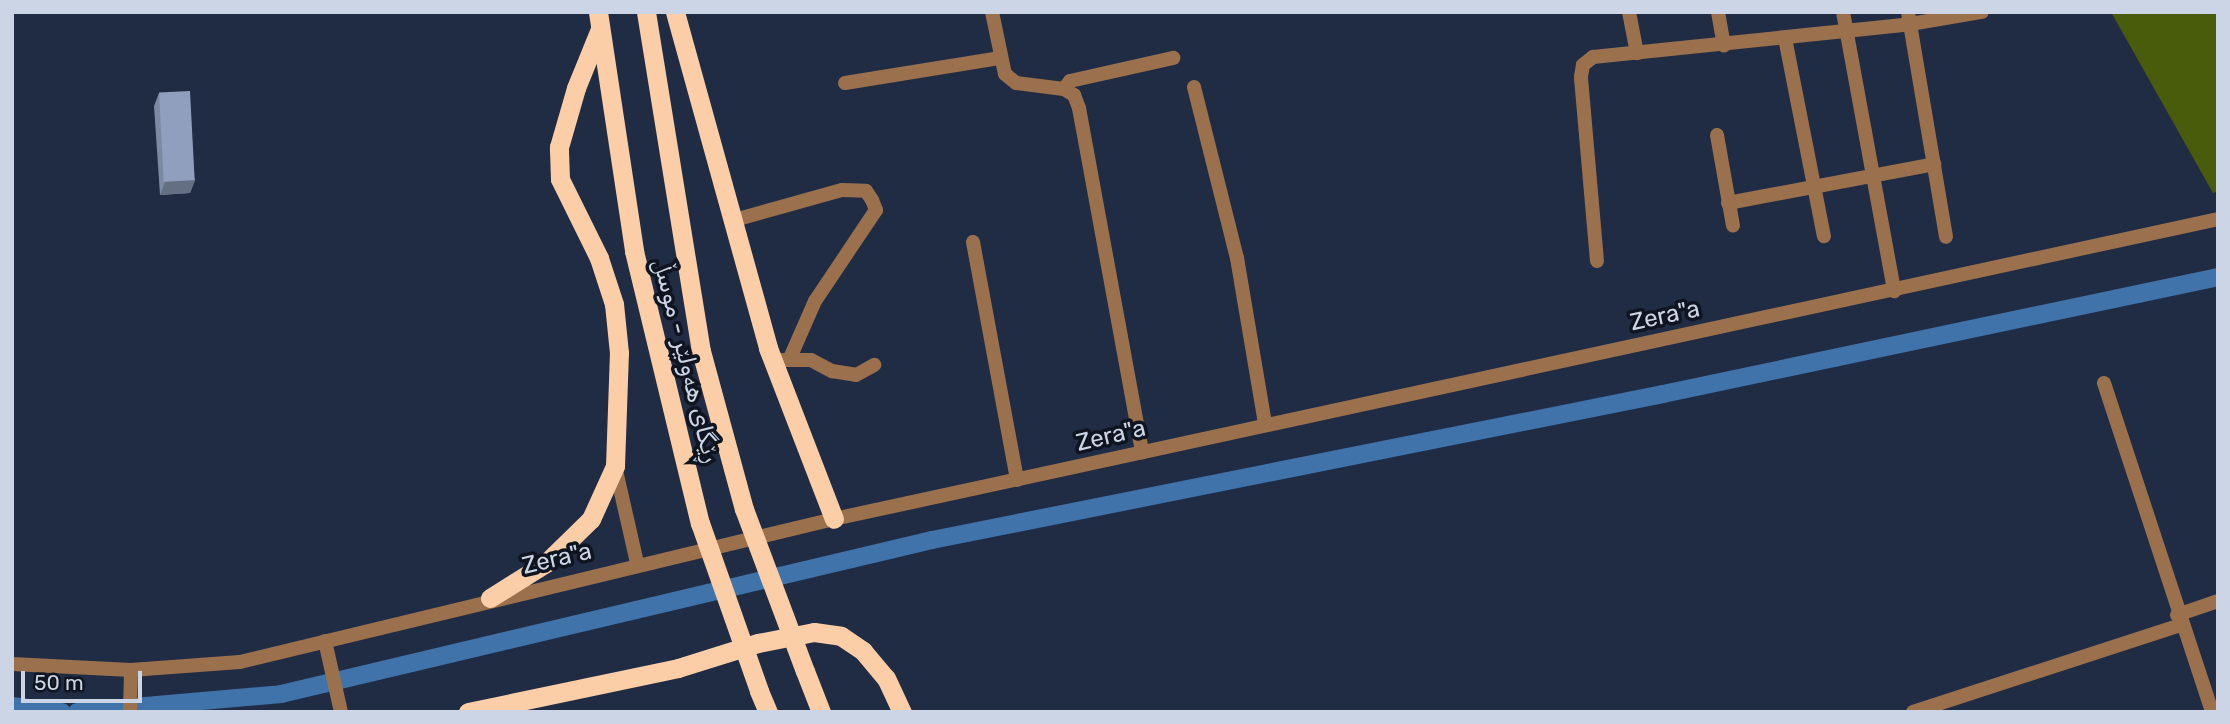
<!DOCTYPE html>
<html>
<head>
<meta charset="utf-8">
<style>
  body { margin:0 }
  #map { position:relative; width:2230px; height:724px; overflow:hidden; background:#202c44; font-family:Rubik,"Noto Naskh Arabic",sans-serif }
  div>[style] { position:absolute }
  .forest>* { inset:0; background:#495c0b }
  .canal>* { height:18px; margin:-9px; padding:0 9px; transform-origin:9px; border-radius:9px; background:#3f73aa }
  .minor>* { height:14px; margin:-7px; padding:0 7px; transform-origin:7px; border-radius:7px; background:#9b714d }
  .tertiary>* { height:14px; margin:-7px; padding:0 7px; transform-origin:7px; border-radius:7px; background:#9b714d }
  .trunk>* { height:19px; margin:-9.5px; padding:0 9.5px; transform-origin:9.5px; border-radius:9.5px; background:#fccea8 }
  .trunk-bridge>* { height:19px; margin:-9.5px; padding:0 9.5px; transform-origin:9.5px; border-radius:9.5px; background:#fccea8 }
  .wall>* { inset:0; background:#7c89a3 }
  .shaded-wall>* { inset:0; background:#656f84 }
  .building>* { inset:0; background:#909fbd; transform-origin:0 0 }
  span { translate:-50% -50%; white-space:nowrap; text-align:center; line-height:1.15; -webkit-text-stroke:7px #0f1520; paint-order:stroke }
  .street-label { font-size:24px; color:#ccd5e5 }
  .frame { position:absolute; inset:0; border:14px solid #ccd5e5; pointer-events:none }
  .scale { position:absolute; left:21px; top:671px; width:121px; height:32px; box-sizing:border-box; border:4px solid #ccd5e5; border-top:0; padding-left:9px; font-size:21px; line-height:24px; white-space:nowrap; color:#ccd5e5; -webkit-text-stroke:5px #0f1520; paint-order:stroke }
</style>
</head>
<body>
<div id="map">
  <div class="forest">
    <div style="clip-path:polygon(2111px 12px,2218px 12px,2218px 191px,2213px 193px)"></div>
  </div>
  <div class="canal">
    <div style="left:12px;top:706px;width:50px;rotate:6.8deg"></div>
    <div style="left:77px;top:712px;width:205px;rotate:-5deg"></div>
    <div style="left:281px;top:694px;width:669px;rotate:-13.31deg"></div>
    <div style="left:932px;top:540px;width:745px;rotate:-11.29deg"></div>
    <div style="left:1663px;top:394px;width:567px;rotate:-11.9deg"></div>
  </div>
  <div class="minor">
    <div style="left:992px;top:12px;width:63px;rotate:78.2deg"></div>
    <div style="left:1005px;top:74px;width:14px;rotate:39deg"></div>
    <div style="left:1016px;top:83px;width:48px;rotate:7.1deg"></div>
    <div style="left:1064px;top:89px;width:12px;rotate:31deg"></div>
    <div style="left:1074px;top:95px;width:14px;rotate:69deg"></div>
    <div style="left:1079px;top:108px;width:350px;rotate:79.6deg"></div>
    <div style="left:1629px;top:12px;width:42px;rotate:79deg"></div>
    <div style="left:1718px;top:12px;width:34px;rotate:80deg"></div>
    <div style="left:1843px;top:12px;width:284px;rotate:79.6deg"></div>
    <div style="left:1908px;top:12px;width:228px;rotate:80.4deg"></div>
    <div style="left:1785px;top:38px;width:202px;rotate:78.9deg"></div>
    <div style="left:845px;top:83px;width:156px;rotate:-9.2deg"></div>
    <div style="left:1194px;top:87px;width:176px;rotate:75.9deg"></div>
    <div style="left:1237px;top:258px;width:168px;rotate:80.4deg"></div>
    <div style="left:1064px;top:89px;width:10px;rotate:-53deg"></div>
    <div style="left:1070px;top:81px;width:106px;rotate:-12.6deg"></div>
    <div style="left:1717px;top:135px;width:92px;rotate:80deg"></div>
    <div style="left:1728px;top:203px;width:210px;rotate:-10.7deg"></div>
    <div style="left:731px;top:221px;width:115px;rotate:-15.6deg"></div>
    <div style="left:842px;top:190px;width:24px;rotate:2deg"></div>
    <div style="left:866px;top:191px;width:11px;rotate:56deg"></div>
    <div style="left:872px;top:200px;width:11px;rotate:68deg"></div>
    <div style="left:876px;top:210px;width:110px;rotate:123.8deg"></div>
    <div style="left:815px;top:301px;width:62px;rotate:113.7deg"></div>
    <div style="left:973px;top:242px;width:242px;rotate:79.5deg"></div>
    <div style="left:1597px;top:261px;width:185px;rotate:-95deg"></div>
    <div style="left:1581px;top:77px;width:12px;rotate:-81deg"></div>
    <div style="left:1583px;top:65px;width:13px;rotate:-39deg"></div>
    <div style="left:1593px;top:57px;width:319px;rotate:-5.9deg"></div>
    <div style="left:1910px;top:24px;width:73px;rotate:-9.5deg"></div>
    <div style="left:781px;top:360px;width:30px"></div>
    <div style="left:811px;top:360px;width:24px;rotate:28deg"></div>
    <div style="left:832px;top:371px;width:24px;rotate:9deg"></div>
    <div style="left:856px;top:375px;width:21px;rotate:-29deg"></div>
    <div style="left:2104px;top:383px;width:346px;rotate:71.8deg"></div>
    <div style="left:2177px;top:615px;width:43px;rotate:-18.9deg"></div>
    <div style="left:130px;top:712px;width:42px;rotate:-88.6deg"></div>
    <div style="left:1913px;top:712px;width:281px;rotate:-18deg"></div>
  </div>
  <div class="tertiary">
    <div style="left:615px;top:466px;width:99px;rotate:77.2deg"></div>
    <div style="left:325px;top:641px;width:73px;rotate:77.3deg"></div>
    <div style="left:12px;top:664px;width:119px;rotate:2.9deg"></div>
    <div style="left:131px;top:670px;width:109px;rotate:-4.2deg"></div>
    <div style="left:240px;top:662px;width:611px;rotate:-13.54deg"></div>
    <div style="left:834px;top:519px;width:1416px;rotate:-12.23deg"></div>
  </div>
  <div class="trunk">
    <div style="left:598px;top:12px;width:242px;rotate:81.4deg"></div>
    <div style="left:634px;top:251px;width:280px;rotate:76.4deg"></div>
    <div style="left:646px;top:12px;width:343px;rotate:80.8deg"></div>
    <div style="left:701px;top:351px;width:164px;rotate:74.8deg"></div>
    <div style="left:675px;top:12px;width:349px;rotate:74.5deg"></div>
    <div style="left:768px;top:348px;width:183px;rotate:68.9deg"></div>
    <div style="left:490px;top:598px;width:66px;rotate:-32deg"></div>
    <div style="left:546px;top:563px;width:63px;rotate:-44.4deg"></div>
    <div style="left:591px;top:519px;width:58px;rotate:-65.6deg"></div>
    <div style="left:615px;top:466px;width:113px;rotate:-88deg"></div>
    <div style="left:619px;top:353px;width:49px;rotate:-95.8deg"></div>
    <div style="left:614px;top:304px;width:48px;rotate:-108.1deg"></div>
    <div style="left:599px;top:258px;width:88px;rotate:-116.3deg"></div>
    <div style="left:560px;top:179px;width:32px;rotate:-92deg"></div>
    <div style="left:559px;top:147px;width:61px;rotate:-73.9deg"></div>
    <div style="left:576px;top:88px;width:64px;rotate:-67.9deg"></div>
    <div style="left:805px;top:671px;width:44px;rotate:68.7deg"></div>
    <div style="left:759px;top:691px;width:23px;rotate:67deg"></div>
    <div style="left:468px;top:712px;width:215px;rotate:-11.8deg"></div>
    <div style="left:678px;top:668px;width:84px;rotate:-17.4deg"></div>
    <div style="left:758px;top:643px;width:57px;rotate:-11.1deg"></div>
    <div style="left:814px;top:632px;width:27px;rotate:8deg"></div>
    <div style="left:841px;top:636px;width:27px;rotate:34deg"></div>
    <div style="left:863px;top:651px;width:35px;rotate:50deg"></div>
    <div style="left:886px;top:678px;width:38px;rotate:65deg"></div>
  </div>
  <div class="trunk-bridge">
    <div style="left:744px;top:509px;width:173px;rotate:69.4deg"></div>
    <div style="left:700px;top:523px;width:178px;rotate:70.6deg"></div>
  </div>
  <div class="wall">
    <div style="clip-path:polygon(159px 93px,195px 180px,190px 193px,160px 195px,154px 106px)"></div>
  </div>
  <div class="shaded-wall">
    <div style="clip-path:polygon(195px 180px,190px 193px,160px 195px,165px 182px)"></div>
  </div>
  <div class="building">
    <div style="left:190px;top:91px;width:89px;height:31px;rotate:87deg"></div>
  </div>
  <div class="street-label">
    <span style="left:1665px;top:316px;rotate:-12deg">Zera"a</span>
    <span style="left:686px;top:361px;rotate:76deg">ڕێگای هەولێر - موسڵ</span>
    <span style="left:1111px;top:436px;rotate:-13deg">Zera"a</span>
    <span style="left:557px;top:559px;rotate:-13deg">Zera"a</span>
  </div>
  <div class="frame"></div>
  <div class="scale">50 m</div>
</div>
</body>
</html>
